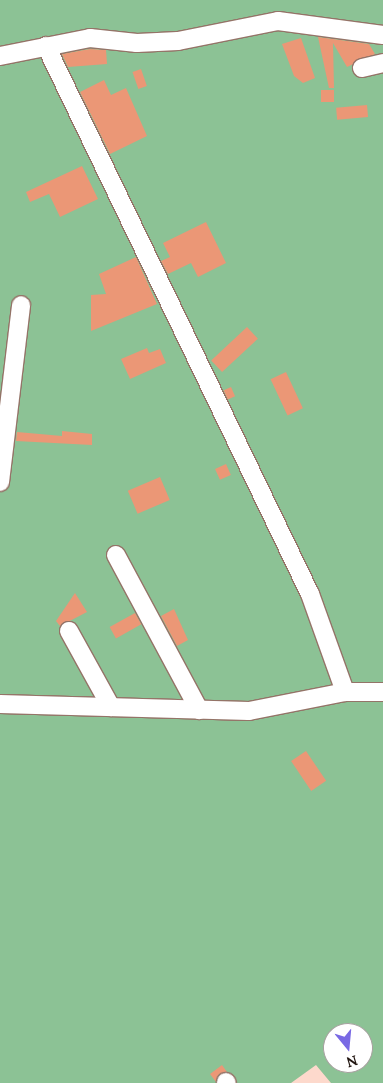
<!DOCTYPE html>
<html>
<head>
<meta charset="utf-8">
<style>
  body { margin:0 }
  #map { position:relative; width:383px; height:1083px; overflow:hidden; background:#fdd9cc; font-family:Lora,serif }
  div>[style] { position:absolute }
  .green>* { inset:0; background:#8cc295 }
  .building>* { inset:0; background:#eb9776; transform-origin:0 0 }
  .roads { filter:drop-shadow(1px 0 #947468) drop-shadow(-1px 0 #947468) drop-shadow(0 1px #947468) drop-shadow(0 -1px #947468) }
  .minor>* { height:18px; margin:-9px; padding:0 9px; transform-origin:9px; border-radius:9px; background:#fff }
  span { translate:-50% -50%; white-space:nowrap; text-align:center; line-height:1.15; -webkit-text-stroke:5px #fff; paint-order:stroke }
  .north { position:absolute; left:323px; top:1023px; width:50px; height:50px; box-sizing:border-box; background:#fff; border:1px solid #a6a19f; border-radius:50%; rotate:163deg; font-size:14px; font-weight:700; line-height:20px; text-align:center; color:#211510 }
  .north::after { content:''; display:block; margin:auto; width:18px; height:22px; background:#7969e4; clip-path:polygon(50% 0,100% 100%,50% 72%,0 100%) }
</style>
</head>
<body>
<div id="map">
  <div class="green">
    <div style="clip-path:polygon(evenodd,0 0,383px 0,383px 1083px,331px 1083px,316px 1065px,291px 1083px,0 1083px,0 0,333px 1033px,363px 1033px,363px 1063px,333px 1063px,333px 1033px)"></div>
  </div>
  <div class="building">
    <div style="clip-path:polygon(318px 37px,369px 44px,375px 54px,347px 67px,333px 43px,334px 88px,329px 88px)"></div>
    <div style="clip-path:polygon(301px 38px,315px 78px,303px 83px,294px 76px,282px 44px)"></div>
    <div style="clip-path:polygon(90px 49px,106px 50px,107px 64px,68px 67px,62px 54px)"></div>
    <div style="left:141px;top:69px;width:18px;height:9px;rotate:71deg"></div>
    <div style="clip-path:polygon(104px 80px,111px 95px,126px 88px,147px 136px,110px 154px,80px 92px)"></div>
    <div style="left:321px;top:90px;width:13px;height:12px"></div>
    <div style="left:367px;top:105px;width:12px;height:31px;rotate:85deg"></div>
    <div style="clip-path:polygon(82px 166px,98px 199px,60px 217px,49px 194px,30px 202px,26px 192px)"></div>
    <div style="clip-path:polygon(206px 222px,226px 263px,198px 277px,191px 263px,168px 274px,161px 261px,170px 257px,163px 243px)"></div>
    <div style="clip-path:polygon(136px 257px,157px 304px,91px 331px,91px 295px,106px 294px,99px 274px)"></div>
    <div style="left:247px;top:327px;width:16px;height:49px;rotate:47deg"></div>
    <div style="clip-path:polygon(147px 348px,149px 353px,160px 349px,166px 363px,130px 379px,121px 359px)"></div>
    <div style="left:286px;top:372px;width:40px;height:17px;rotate:65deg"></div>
    <div style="left:231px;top:387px;width:10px;height:8px;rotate:66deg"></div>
    <div style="clip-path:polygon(62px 431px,92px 434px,92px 445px,16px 441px,17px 432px,62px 436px)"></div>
    <div style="left:226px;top:464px;width:12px;height:12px;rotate:66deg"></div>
    <div style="left:160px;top:477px;width:25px;height:35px;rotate:67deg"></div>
    <div style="clip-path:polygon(75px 593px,87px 612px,60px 626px,56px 621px)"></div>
    <div style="clip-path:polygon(174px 609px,188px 640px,177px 646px,161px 616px)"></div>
    <div style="left:135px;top:613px;width:13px;height:29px;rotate:61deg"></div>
    <div style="left:306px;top:751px;width:36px;height:18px;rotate:56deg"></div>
    <div style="clip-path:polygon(222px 1065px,227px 1072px,219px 1074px,216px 1082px,210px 1074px)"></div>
  </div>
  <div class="roads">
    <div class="minor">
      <div style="left:46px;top:46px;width:608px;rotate:64.28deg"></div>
      <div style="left:310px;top:594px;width:104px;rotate:70.3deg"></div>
      <div style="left:0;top:56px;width:92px;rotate:-11.3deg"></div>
      <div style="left:90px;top:38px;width:47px;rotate:6.1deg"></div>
      <div style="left:137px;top:43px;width:41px;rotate:-2.8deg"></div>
      <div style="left:178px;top:41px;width:102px;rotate:-11.3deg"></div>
      <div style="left:278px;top:21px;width:106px;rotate:7.6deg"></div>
      <div style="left:362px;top:68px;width:22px;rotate:-13deg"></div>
      <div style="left:0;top:482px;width:178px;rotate:-83.2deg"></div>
      <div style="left:116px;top:555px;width:176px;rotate:61.8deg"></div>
      <div style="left:69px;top:631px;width:87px;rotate:61.1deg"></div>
      <div style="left:0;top:704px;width:249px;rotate:1.6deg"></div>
      <div style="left:249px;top:711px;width:98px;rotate:-11.2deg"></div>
      <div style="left:345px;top:692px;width:38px"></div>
      <div style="left:226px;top:1082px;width:1px;rotate:45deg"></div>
    </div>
  </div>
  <div class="north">N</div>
</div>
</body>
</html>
